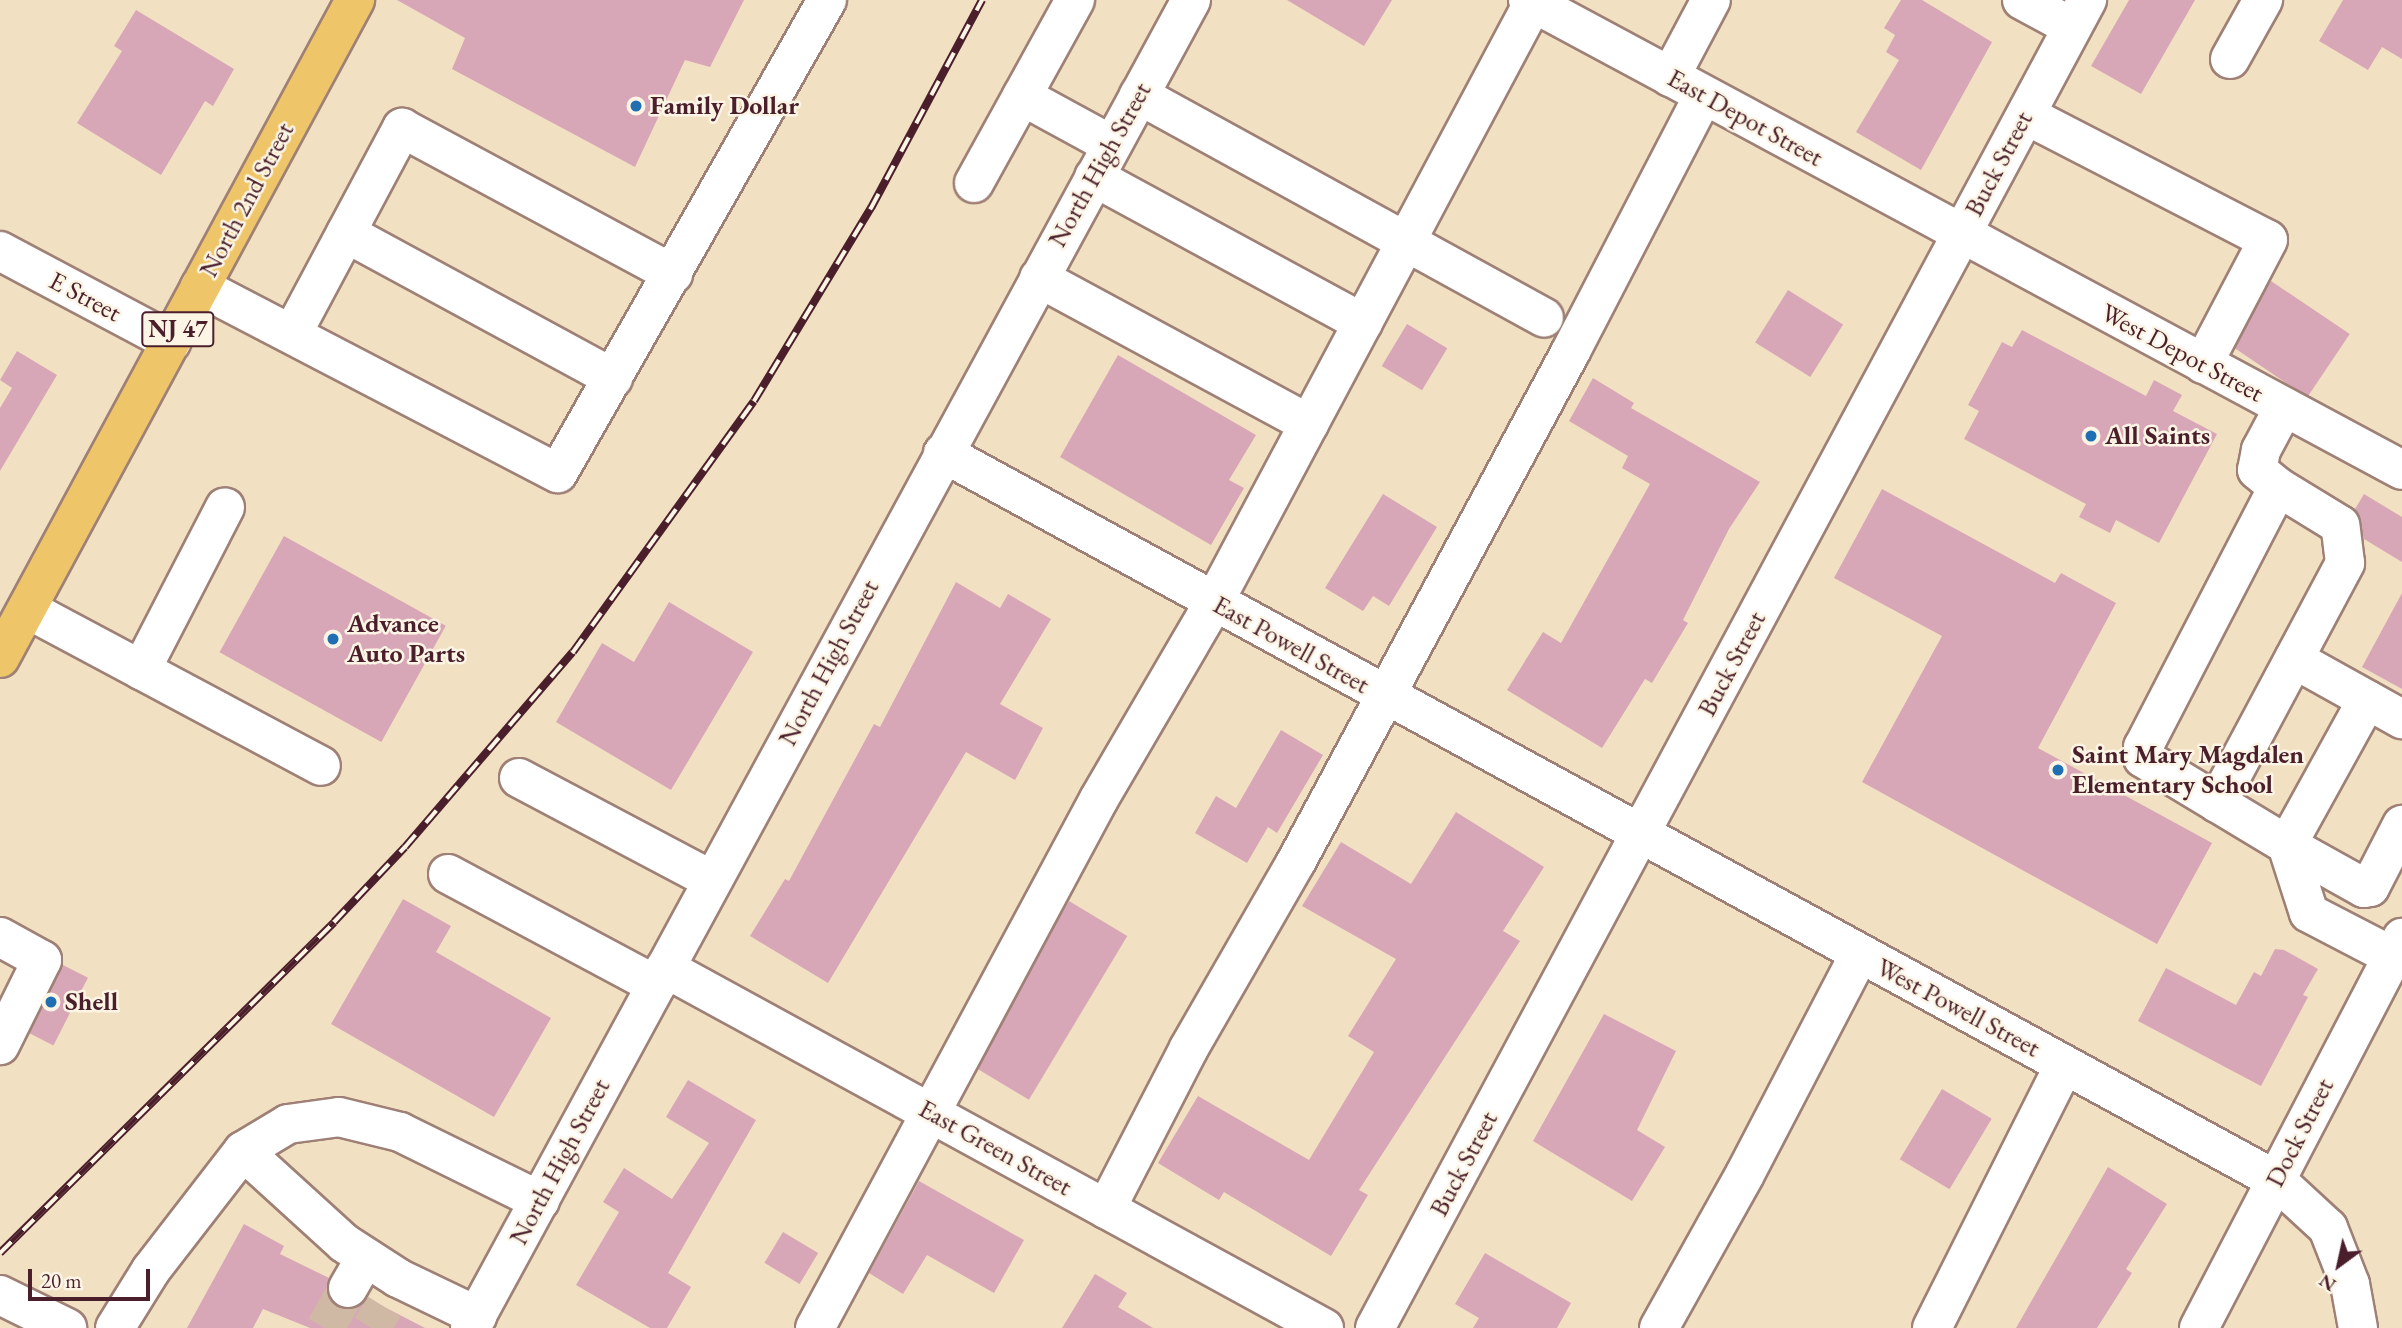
<!DOCTYPE html>
<html>
<head>
<meta charset="utf-8">
<style>
  body { margin:0 }
  #map { position:relative; width:2402px; height:1328px; overflow:hidden; background:#f2e0c2; font-family:"EB Garamond",serif }
  div>[style] { position:absolute }
  .building>* { inset:0; background:#d8a7b7; transform-origin:0 0 }
  .minor-tunnel>* { height:38px; margin-top:-19px; transform-origin:0; background:repeating-linear-gradient(90deg,#d0b9a4 0 38px,transparent 0 57px) }
  .roads { filter:drop-shadow(2px 0 #9e8076) drop-shadow(-2px 0 #9e8076) drop-shadow(0 2px #9e8076) drop-shadow(0 -2px #9e8076) }
  .minor>* { height:38px; margin:-19px; padding:0 19px; transform-origin:19px; border-radius:19px; background:#fff }
  .major>* { height:38px; margin:-19px; padding:0 19px; transform-origin:19px; border-radius:19px; background:#eec569 }
  .rail>* { height:8px; margin-top:-4px; transform-origin:0; background:repeating-linear-gradient(90deg,#fcf5e5 0 16px,#4a1f2b 0 32px); box-sizing:border-box; border-block:2px solid #4a1f2b }
  .dots>* { width:19px; height:19px; translate:-50% -50%; box-sizing:border-box; border:4px solid #fcf5e5; border-radius:50% }
  span { translate:-50% -50%; white-space:nowrap; text-align:center; line-height:1.15; -webkit-text-stroke:5px #fcf5e5; paint-order:stroke }
  .shield-label span { padding:2px 5px; background:#fcf5e5; border:2px solid; border-radius:5px; -webkit-text-stroke-width:0 }
  .shield-label { font-size:24px; color:#4a1f2b; font-weight:700 }
  .poi-label { font-size:26px; color:#4a1f2b; font-weight:700 }
  .left { translate:0 -50%; text-align:left }
  .street-label { font-size:26px; color:#4a1f2b }
  .north { position:absolute; left:2304px; top:1230px; width:70px; height:70px; -webkit-text-stroke:5px #fcf5e5; paint-order:stroke; rotate:213deg; font-size:19px; font-weight:700; line-height:28px; text-align:center; color:#4a1f2b }
  .north::after { content:''; display:block; margin:auto; width:24px; height:32px; background:#4a1f2b; clip-path:polygon(50% 0,100% 100%,50% 72%,0 100%) }
  .scale { position:absolute; left:28px; top:1269px; width:122px; height:32px; box-sizing:border-box; border:4px solid #4a1f2b; border-top:0; padding-left:9px; font-size:21px; line-height:24px; white-space:nowrap; color:#4a1f2b; -webkit-text-stroke:5px #fcf5e5; paint-order:stroke }
</style>
</head>
<body>
<div id="map">
  <div class="building">
    <div style="clip-path:polygon(397px 0,744px 0,710px 67px,685px 60px,635px 167px,452px 69px,465px 38px)"></div>
    <div style="clip-path:polygon(1287px 0,1392px 0,1364px 46px)"></div>
    <div style="clip-path:polygon(1901px 0,1922px 0,1992px 42px,1921px 170px,1856px 132px,1899px 60px,1886px 52px,1895px 35px,1884px 28px)"></div>
    <div style="clip-path:polygon(2129px 0,2195px 0,2141px 94px,2091px 66px)"></div>
    <div style="clip-path:polygon(2343px 0,2402px 0,2402px 59px,2382px 47px,2368px 70px,2319px 41px)"></div>
    <div style="clip-path:polygon(136px 10px,234px 69px,213px 106px,205px 101px,161px 175px,77px 123px,122px 51px,114px 46px)"></div>
    <div style="left:2271px;top:281px;width:95px;height:76px;rotate:34deg"></div>
    <div style="left:1788px;top:290px;width:65px;height:62px;rotate:32deg"></div>
    <div style="left:1407px;top:324px;width:47px;height:49px;rotate:31deg"></div>
    <div style="clip-path:polygon(2022px 330px,2146px 396px,2154px 380px,2182px 395px,2173px 411px,2217px 434px,2159px 543px,2116px 520px,2110px 533px,2079px 517px,2086px 504px,1964px 439px,1979px 411px,1968px 405px,2002px 342px,2012px 347px)"></div>
    <div style="clip-path:polygon(17px 351px,57px 375px,0 471px,0 408px,12px 388px,0 380px)"></div>
    <div style="clip-path:polygon(1118px 355px,1256px 435px,1229px 480px,1244px 488px,1211px 545px,1060px 457px)"></div>
    <div style="clip-path:polygon(1593px 378px,1634px 403px,1631px 408px,1760px 482px,1729px 529px,1683px 620px,1688px 623px,1652px 683px,1645px 679px,1602px 748px,1507px 690px,1543px 632px,1561px 643px,1650px 484px,1622px 468px,1628px 456px,1569px 421px)"></div>
    <div style="clip-path:polygon(1882px 489px,2055px 583px,2061px 573px,2116px 603px,2038px 748px,2212px 843px,2157px 944px,1862px 782px,1942px 636px,1834px 578px)"></div>
    <div style="clip-path:polygon(1383px 494px,1437px 527px,1389px 606px,1373px 596px,1363px 611px,1325px 588px)"></div>
    <div style="clip-path:polygon(2364px 494px,2402px 517px,2402px 562px,2364px 539px,2355px 509px)"></div>
    <div style="left:284px;top:536px;width:185px;height:133px;rotate:29deg"></div>
    <div style="clip-path:polygon(956px 582px,1000px 608px,1008px 594px,1051px 619px,1000px 704px,1043px 728px,1015px 780px,966px 752px,828px 983px,750px 936px,785px 879px,789px 881px,874px 724px,880px 727px)"></div>
    <div style="clip-path:polygon(2402px 593px,2402px 689px,2362px 667px)"></div>
    <div style="clip-path:polygon(669px 602px,753px 652px,671px 790px,556px 722px,602px 643px,634px 662px)"></div>
    <div style="clip-path:polygon(1281px 730px,1323px 755px,1277px 833px,1268px 827px,1247px 863px,1195px 833px,1216px 796px,1236px 808px)"></div>
    <div style="clip-path:polygon(1456px 812px,1544px 867px,1503px 931px,1520px 941px,1359px 1190px,1368px 1195px,1331px 1256px,1224px 1192px,1219px 1200px,1158px 1163px,1198px 1096px,1309px 1160px,1374px 1052px,1348px 1036px,1396px 959px,1302px 906px,1341px 842px,1411px 884px)"></div>
    <div style="clip-path:polygon(403px 899px,451px 926px,436px 952px,551px 1018px,494px 1117px,331px 1024px)"></div>
    <div style="left:1069px;top:901px;width:68px;height:191px;rotate:31deg"></div>
    <div style="clip-path:polygon(2275px 949px,2284px 950px,2318px 969px,2303px 995px,2308px 997px,2261px 1086px,2138px 1021px,2166px 968px,2236px 1005px,2254px 972px,2261px 976px)"></div>
    <div style="left:63px;top:965px;width:28px;height:76px;rotate:27deg"></div>
    <div style="clip-path:polygon(1604px 1014px,1676px 1051px,1637px 1130px,1665px 1147px,1632px 1201px,1533px 1141px)"></div>
    <div style="clip-path:polygon(688px 1080px,756px 1120px,668px 1273px,691px 1287px,667px 1328px,650px 1328px,576px 1285px,619px 1212px,603px 1202px,624px 1168px,672px 1199px,709px 1143px,666px 1117px)"></div>
    <div style="left:1942px;top:1089px;width:58px;height:82px;rotate:31deg"></div>
    <div style="clip-path:polygon(2108px 1167px,2167px 1204px,2126px 1269px,2132px 1273px,2097px 1328px,2016px 1328px)"></div>
    <div style="clip-path:polygon(919px 1181px,1024px 1240px,994px 1293px,927px 1255px,903px 1294px,869px 1273px)"></div>
    <div style="clip-path:polygon(244px 1224px,284px 1246px,280px 1254px,329px 1278px,329px 1298px,337px 1307px,349px 1310px,367px 1298px,425px 1328px,310px 1328px,263px 1309px,253px 1328px,187px 1328px)"></div>
    <div style="left:783px;top:1232px;width:41px;height:36px;rotate:31deg"></div>
    <div style="clip-path:polygon(1485px 1253px,1571px 1303px,1557px 1328px,1473px 1328px,1479px 1318px,1455px 1304px)"></div>
    <div style="clip-path:polygon(1095px 1274px,1127px 1293px,1118px 1307px,1153px 1328px,1062px 1328px)"></div>
  </div>
  <div class="minor-tunnel">
    <div style="left:325px;top:1328px;width:46px;rotate:-60.1deg"></div>
    <div style="left:371px;top:1328px;width:25px;rotate:-58deg"></div>
  </div>
  <div class="roads">
    <div class="minor">
      <div style="left:1528px;top:0;width:992px;rotate:28.27deg"></div>
      <div style="left:2022px;top:0;width:57px;rotate:28.4deg"></div>
      <div style="left:2230px;top:59px;width:68px;rotate:-60.8deg"></div>
      <div style="left:1670px;top:77px;width:87px;rotate:-62deg"></div>
      <div style="left:1139px;top:95px;width:462px;rotate:28.8deg"></div>
      <div style="left:1022px;top:96px;width:102px;rotate:28.6deg"></div>
      <div style="left:2026px;top:115px;width:272px;rotate:27.3deg"></div>
      <div style="left:2268px;top:240px;width:140px;rotate:117.7deg"></div>
      <div style="left:1094px;top:177px;width:306px;rotate:28.5deg"></div>
      <div style="left:974px;top:183px;width:209px;rotate:-61.1deg"></div>
      <div style="left:346px;top:233px;width:304px;rotate:28.5deg"></div>
      <div style="left:0;top:251px;width:194px;rotate:28deg"></div>
      <div style="left:1039px;top:278px;width:307px;rotate:28.4deg"></div>
      <div style="left:200px;top:287px;width:403px;rotate:27.5deg"></div>
      <div style="left:558px;top:473px;width:544px;rotate:-60.37deg"></div>
      <div style="left:292px;top:334px;width:234px;rotate:-61.9deg"></div>
      <div style="left:402px;top:128px;width:308px;rotate:28.3deg"></div>
      <div style="left:2284px;top:407px;width:49px;rotate:118.1deg"></div>
      <div style="left:2261px;top:450px;width:20px;rotate:101deg"></div>
      <div style="left:2257px;top:470px;width:27px;rotate:39deg"></div>
      <div style="left:2278px;top:487px;width:293px;rotate:117.4deg"></div>
      <div style="left:2143px;top:747px;width:11px;rotate:90deg"></div>
      <div style="left:2143px;top:758px;width:168px;rotate:31.1deg"></div>
      <div style="left:2287px;top:845px;width:71px;rotate:72.1deg"></div>
      <div style="left:2309px;top:913px;width:93px;rotate:27.4deg"></div>
      <div style="left:943px;top:453px;width:1518px;rotate:28.61deg"></div>
      <div style="left:2276px;top:1180px;width:71px;rotate:42.7deg"></div>
      <div style="left:2328px;top:1228px;width:60px;rotate:68.6deg"></div>
      <div style="left:2350px;top:1284px;width:45px;rotate:79.7deg"></div>
      <div style="left:27px;top:609px;width:333px;rotate:28.1deg"></div>
      <div style="left:2294px;top:659px;width:124px;rotate:29.1deg"></div>
      <div style="left:141px;top:670px;width:183px;rotate:-62.7deg"></div>
      <div style="left:2367px;top:700px;width:166px;rotate:118.9deg"></div>
      <div style="left:2287px;top:845px;width:88px;rotate:29.2deg"></div>
      <div style="left:2364px;top:888px;width:6px;rotate:-9deg"></div>
      <div style="left:2370px;top:887px;width:70px;rotate:-62.7deg"></div>
      <div style="left:519px;top:778px;width:218px;rotate:27.9deg"></div>
      <div style="left:2217px;top:803px;width:272px;rotate:-61.9deg"></div>
      <div style="left:2345px;top:563px;width:38px;rotate:-97deg"></div>
      <div style="left:2340px;top:525px;width:73px;rotate:-148.5deg"></div>
      <div style="left:448px;top:874px;width:236px;rotate:28.1deg"></div>
      <div style="left:0;top:937px;width:48px;rotate:28.7deg"></div>
      <div style="left:42px;top:960px;width:95px;rotate:116.3deg"></div>
      <div style="left:665px;top:968px;width:751px;rotate:28.65deg"></div>
      <div style="left:243px;top:1151px;width:137px;rotate:42.3deg"></div>
      <div style="left:344px;top:1243px;width:64px;rotate:32.9deg"></div>
      <div style="left:398px;top:1278px;width:88px;rotate:25.7deg"></div>
      <div style="left:1106px;top:1209px;width:181px;rotate:-62.7deg"></div>
      <div style="left:1189px;top:1048px;width:215px;rotate:-60.1deg"></div>
      <div style="left:1296px;top:862px;width:580px;rotate:-61.71deg"></div>
      <div style="left:1571px;top:351px;width:287px;rotate:-62.6deg"></div>
      <div style="left:348px;top:1288px;width:34px;rotate:-60deg"></div>
      <div style="left:0;top:1295px;width:75px;rotate:26.2deg"></div>
      <div style="left:115px;top:1328px;width:68px;rotate:-58.2deg"></div>
      <div style="left:151px;top:1270px;width:150px;rotate:-52.3deg"></div>
      <div style="left:243px;top:1151px;width:52px;rotate:-31deg"></div>
      <div style="left:288px;top:1124px;width:51px;rotate:-7.8deg"></div>
      <div style="left:339px;top:1117px;width:63px;rotate:13.8deg"></div>
      <div style="left:400px;top:1132px;width:156px;rotate:26.2deg"></div>
      <div style="left:470px;top:1328px;width:1511px;rotate:-61.5deg"></div>
      <div style="left:815px;top:1328px;width:600px;rotate:-61.77deg"></div>
      <div style="left:1099px;top:799px;width:228px;rotate:-59.7deg"></div>
      <div style="left:1214px;top:602px;width:679px;rotate:-61.96deg"></div>
      <div style="left:1375px;top:1328px;width:1507px;rotate:-61.8deg"></div>
      <div style="left:1659px;top:1328px;width:176px;rotate:-60.8deg"></div>
      <div style="left:1745px;top:1174px;width:247px;rotate:-62.5deg"></div>
      <div style="left:1932px;top:1328px;width:294px;rotate:-63.3deg"></div>
      <div style="left:2199px;top:1328px;width:440px;rotate:-62.5deg"></div>
    </div>
    <div class="major">
      <div style="left:0;top:658px;width:748px;rotate:-61.65deg"></div>
    </div>
  </div>
  <div class="rail">
    <div style="left:0;top:1253px;width:470px;rotate:-44.7deg"></div>
    <div style="left:334px;top:922px;width:103px;rotate:-46.6deg"></div>
    <div style="left:405px;top:847px;width:257px;rotate:-49.3deg"></div>
    <div style="left:573px;top:652px;width:309px;rotate:-54.2deg"></div>
    <div style="left:754px;top:401px;width:226px;rotate:-58.8deg"></div>
    <div style="left:871px;top:208px;width:236px;rotate:-61.9deg"></div>
  </div>
  <div class="dots">
    <div style="left:636px;top:106px;background:#1f6fb2"></div>
    <div style="left:2091px;top:436px;background:#1f6fb2"></div>
    <div style="left:333px;top:639px;background:#1f6fb2"></div>
    <div style="left:2058px;top:770px;background:#1f6fb2"></div>
    <div style="left:51px;top:1002px;background:#1f6fb2"></div>
  </div>
  <div class="shield-label">
    <span style="left:178px;top:329px">NJ 47</span>
  </div>
  <div class="poi-label">
    <span class="left" style="left:650px;top:106px">Family Dollar</span>
    <span class="left" style="left:2105px;top:436px">All Saints</span>
    <span class="left" style="left:347px;top:639px">Advance<br>Auto Parts</span>
    <span class="left" style="left:2072px;top:770px">Saint Mary Magdalen<br>Elementary School</span>
    <span class="left" style="left:65px;top:1002px">Shell</span>
  </div>
  <div class="street-label">
    <span style="left:1745px;top:118px;rotate:29deg">East Depot Street</span>
    <span style="left:1999px;top:164px;rotate:-62deg">Buck Street</span>
    <span style="left:1100px;top:165px;rotate:-61deg">North High Street</span>
    <span style="left:247px;top:200px;rotate:-62deg">North 2nd Street</span>
    <span style="left:85px;top:297px;rotate:28deg">E Street</span>
    <span style="left:2182px;top:353px;rotate:28deg">West Depot Street</span>
    <span style="left:1291px;top:645px;rotate:29deg">East Powell Street</span>
    <span style="left:829px;top:663px;rotate:-62deg">North High Street</span>
    <span style="left:1732px;top:664px;rotate:-62deg">Buck Street</span>
    <span style="left:1958px;top:1008px;rotate:28deg">West Powell Street</span>
    <span style="left:2300px;top:1133px;rotate:-63deg">Dock Street</span>
    <span style="left:995px;top:1148px;rotate:29deg">East Green Street</span>
    <span style="left:560px;top:1162px;rotate:-62deg">North High Street</span>
    <span style="left:1464px;top:1164px;rotate:-62deg">Buck Street</span>
  </div>
  <div class="north">N</div>
  <div class="scale">20 m</div>
</div>
</body>
</html>
